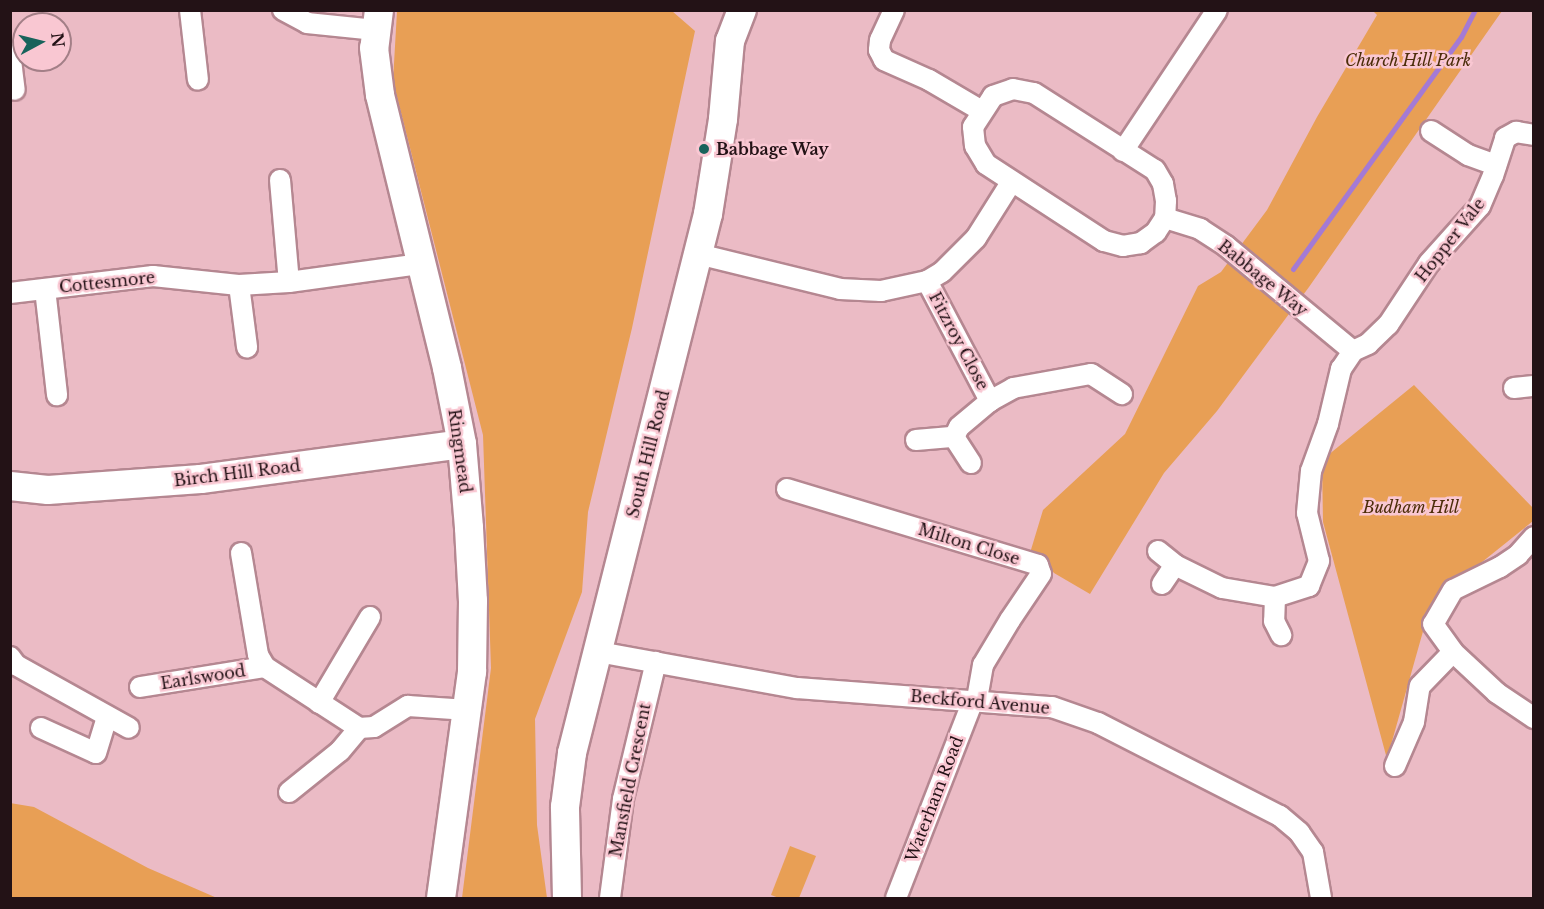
<!DOCTYPE html>
<html>
<head>
<meta charset="utf-8">
<style>
  body { margin:0 }
  #map { position:relative; width:1544px; height:909px; overflow:hidden; background:#ebbbc5; font-family:"Libre Baskerville",serif }
  div>[style] { position:absolute }
  .green>* { inset:0; background:#e89f55 }
  .stream>* { height:5px; margin:-2.5px; padding:0 2.5px; transform-origin:2.5px; border-radius:2.5px; background:#a47ad4 }
  .roads { filter:drop-shadow(2px 0 #b58791) drop-shadow(-2px 0 #b58791) drop-shadow(0 2px #b58791) drop-shadow(0 -2px #b58791) }
  .street>* { height:20px; margin:-10px; padding:0 10px; transform-origin:10px; border-radius:10px; background:#fff }
  .secondary>* { height:28px; margin:-14px; padding:0 14px; transform-origin:14px; border-radius:14px; background:#fff }
  .dots>* { width:16px; height:16px; translate:-50% -50%; box-sizing:border-box; border:3px solid #f9c7d2; border-radius:50% }
  span { translate:-50% -50%; white-space:nowrap; text-align:center; line-height:1.15; -webkit-text-stroke:5px #f9c7d2; paint-order:stroke }
  .park-label { font-size:16px; color:#4c2d09; font-style:italic }
  .poi-label { font-size:16px; color:#231216; font-weight:700 }
  .left { translate:0 -50%; text-align:left }
  .street-label { font-size:16px; color:#231216 }
  .frame { position:absolute; inset:0; border:12px solid #231216; pointer-events:none }
  .north { position:absolute; left:12px; top:12px; width:60px; height:60px; box-sizing:border-box; background:#f9c7d2; border:2px solid #a37f87; border-radius:50%; rotate:83deg; font-size:16px; font-weight:700; line-height:24px; text-align:center; color:#231216 }
  .north::after { content:''; display:block; margin:auto; width:21px; height:27px; background:#18635b; clip-path:polygon(50% 0,100% 100%,50% 72%,0 100%) }
</style>
</head>
<body>
<div id="map">
  <div class="green">
    <div style="clip-path:polygon(397px 11px,672px 11px,695px 31px,632px 328px,588px 512px,582px 592px,535px 719px,537px 825px,547px 898px,462px 898px,491px 668px,483px 435px,393px 81px)"></div>
    <div style="clip-path:polygon(1373px 11px,1502px 11px,1309px 287px,1217px 411px,1164px 473px,1090px 594px,1054px 573px,1044px 561px,1030px 553px,1043px 510px,1125px 434px,1198px 286px,1221px 272px,1267px 210px,1317px 117px,1377px 15px)"></div>
    <div style="clip-path:polygon(1414px 385px,1533px 508px,1533px 521px,1431px 603px,1387px 759px,1323px 522px,1322px 460px)"></div>
    <div style="clip-path:polygon(10px 803px,34px 807px,148px 868px,217px 898px,11px 898px)"></div>
    <div style="clip-path:polygon(790px 846px,816px 856px,799px 898px,779px 898px,771px 895px)"></div>
  </div>
  <div class="stream">
    <div style="left:1293px;top:269px;width:286px;rotate:-54.1deg"></div>
    <div style="left:1461px;top:37px;width:30px;rotate:-63deg"></div>
  </div>
  <div class="roads">
    <div class="street">
      <div style="left:190px;top:10px;width:70px;rotate:83.5deg"></div>
      <div style="left:283px;top:10px;width:27px;rotate:28deg"></div>
      <div style="left:307px;top:23px;width:69px;rotate:5.8deg"></div>
      <div style="left:894px;top:10px;width:33px;rotate:115deg"></div>
      <div style="left:880px;top:40px;width:10px;rotate:96deg"></div>
      <div style="left:879px;top:50px;width:11px;rotate:63deg"></div>
      <div style="left:884px;top:60px;width:49px;rotate:24deg"></div>
      <div style="left:929px;top:80px;width:61px;rotate:30.3deg"></div>
      <div style="left:10px;top:52px;width:38px;rotate:83deg"></div>
      <div style="left:1013px;top:89px;width:21px;rotate:11deg"></div>
      <div style="left:1034px;top:93px;width:143px;rotate:32.5deg"></div>
      <div style="left:1155px;top:170px;width:16px;rotate:60deg"></div>
      <div style="left:1163px;top:184px;width:17px;rotate:80deg"></div>
      <div style="left:1166px;top:201px;width:17px;rotate:93deg"></div>
      <div style="left:1165px;top:218px;width:17px;rotate:123deg"></div>
      <div style="left:1156px;top:232px;width:19px;rotate:144deg"></div>
      <div style="left:1141px;top:243px;width:18px;rotate:171deg"></div>
      <div style="left:1123px;top:246px;width:20px;rotate:-165deg"></div>
      <div style="left:1104px;top:241px;width:141px;rotate:-146.9deg"></div>
      <div style="left:986px;top:164px;width:21px;rotate:-121deg"></div>
      <div style="left:975px;top:146px;width:19px;rotate:-96deg"></div>
      <div style="left:973px;top:127px;width:37px;rotate:-57deg"></div>
      <div style="left:993px;top:96px;width:21px;rotate:-19deg"></div>
      <div style="left:1431px;top:131px;width:44px;rotate:33deg"></div>
      <div style="left:1468px;top:155px;width:30px;rotate:20deg"></div>
      <div style="left:1123px;top:151px;width:169px;rotate:-56.3deg"></div>
      <div style="left:280px;top:180px;width:102px;rotate:85deg"></div>
      <div style="left:1165px;top:218px;width:37px;rotate:17deg"></div>
      <div style="left:1200px;top:229px;width:31px;rotate:33deg"></div>
      <div style="left:1226px;top:246px;width:165px;rotate:39.6deg"></div>
      <div style="left:698px;top:254px;width:146px;rotate:13.8deg"></div>
      <div style="left:840px;top:289px;width:41px;rotate:2.8deg"></div>
      <div style="left:881px;top:291px;width:47px;rotate:-12.3deg"></div>
      <div style="left:927px;top:281px;width:17px;rotate:-31deg"></div>
      <div style="left:942px;top:272px;width:48px;rotate:-45deg"></div>
      <div style="left:976px;top:238px;width:67px;rotate:-57.7deg"></div>
      <div style="left:927px;top:281px;width:136px;rotate:62.3deg"></div>
      <div style="left:239px;top:285px;width:63px;rotate:82.6deg"></div>
      <div style="left:45px;top:289px;width:107px;rotate:83.5deg"></div>
      <div style="left:10px;top:293px;width:144px;rotate:-6.8deg"></div>
      <div style="left:153px;top:276px;width:86px;rotate:6deg"></div>
      <div style="left:239px;top:285px;width:50px;rotate:-3.4deg"></div>
      <div style="left:289px;top:282px;width:133px;rotate:-7.8deg"></div>
      <div style="left:1353px;top:351px;width:17px;rotate:-25deg"></div>
      <div style="left:1368px;top:344px;width:28px;rotate:-44deg"></div>
      <div style="left:1388px;top:325px;width:74px;rotate:-56.5deg"></div>
      <div style="left:1429px;top:263px;width:76px;rotate:-48.2deg"></div>
      <div style="left:1480px;top:206px;width:33px;rotate:-67deg"></div>
      <div style="left:1493px;top:176px;width:40px;rotate:-72deg"></div>
      <div style="left:1505px;top:138px;width:13px;rotate:-29deg"></div>
      <div style="left:1516px;top:132px;width:18px;rotate:9deg"></div>
      <div style="left:1514px;top:388px;width:20px;rotate:-6deg"></div>
      <div style="left:954px;top:437px;width:11px;rotate:-63deg"></div>
      <div style="left:959px;top:427px;width:40px;rotate:-40deg"></div>
      <div style="left:990px;top:401px;width:26px;rotate:-29deg"></div>
      <div style="left:1013px;top:388px;width:79px;rotate:-10.2deg"></div>
      <div style="left:1091px;top:374px;width:37px;rotate:33deg"></div>
      <div style="left:954px;top:437px;width:31px;rotate:57deg"></div>
      <div style="left:916px;top:440px;width:38px;rotate:-5deg"></div>
      <div style="left:787px;top:489px;width:262px;rotate:16.8deg"></div>
      <div style="left:1038px;top:565px;width:9px;rotate:72deg"></div>
      <div style="left:1041px;top:574px;width:55px;rotate:124deg"></div>
      <div style="left:1010px;top:620px;width:52px;rotate:121deg"></div>
      <div style="left:983px;top:665px;width:36px;rotate:100deg"></div>
      <div style="left:1534px;top:537px;width:24px;rotate:132deg"></div>
      <div style="left:1518px;top:555px;width:22px;rotate:146deg"></div>
      <div style="left:1500px;top:567px;width:52px;rotate:153.9deg"></div>
      <div style="left:1453px;top:590px;width:39px;rotate:120deg"></div>
      <div style="left:1433px;top:624px;width:34px;rotate:54deg"></div>
      <div style="left:1453px;top:652px;width:60px;rotate:43deg"></div>
      <div style="left:1497px;top:693px;width:45px;rotate:34deg"></div>
      <div style="left:1158px;top:551px;width:22px;rotate:39deg"></div>
      <div style="left:241px;top:553px;width:103px;rotate:80.5deg"></div>
      <div style="left:258px;top:655px;width:14px;rotate:60deg"></div>
      <div style="left:265px;top:667px;width:112px;rotate:33deg"></div>
      <div style="left:359px;top:728px;width:15px;rotate:-4deg"></div>
      <div style="left:374px;top:727px;width:40px;rotate:-32deg"></div>
      <div style="left:408px;top:706px;width:60px;rotate:3.8deg"></div>
      <div style="left:1162px;top:584px;width:23px;rotate:-56deg"></div>
      <div style="left:1175px;top:565px;width:52px;rotate:26.1deg"></div>
      <div style="left:1222px;top:588px;width:54px;rotate:9.6deg"></div>
      <div style="left:1275px;top:597px;width:36px;rotate:-18deg"></div>
      <div style="left:1309px;top:586px;width:27px;rotate:-68deg"></div>
      <div style="left:1319px;top:561px;width:49px;rotate:-104deg"></div>
      <div style="left:1307px;top:513px;width:42px;rotate:-84.6deg"></div>
      <div style="left:1311px;top:471px;width:50px;rotate:-70.1deg"></div>
      <div style="left:1328px;top:424px;width:57px;rotate:-76.7deg"></div>
      <div style="left:1341px;top:369px;width:22px;rotate:-56deg"></div>
      <div style="left:1275px;top:597px;width:24px;rotate:92deg"></div>
      <div style="left:1274px;top:621px;width:16px;rotate:63deg"></div>
      <div style="left:598px;top:652px;width:202px;rotate:10.3deg"></div>
      <div style="left:797px;top:688px;width:256px;rotate:4.3deg"></div>
      <div style="left:1052px;top:707px;width:49px;rotate:19.2deg"></div>
      <div style="left:1098px;top:723px;width:204px;rotate:27.1deg"></div>
      <div style="left:1280px;top:816px;width:25px;rotate:40deg"></div>
      <div style="left:1299px;top:832px;width:24px;rotate:55deg"></div>
      <div style="left:1313px;top:852px;width:47px;rotate:80.1deg"></div>
      <div style="left:10px;top:657px;width:10px;rotate:53deg"></div>
      <div style="left:16px;top:665px;width:129px;rotate:29.1deg"></div>
      <div style="left:140px;top:687px;width:127px;rotate:-9.1deg"></div>
      <div style="left:319px;top:703px;width:100px;rotate:-59.3deg"></div>
      <div style="left:41px;top:728px;width:60px;rotate:24.4deg"></div>
      <div style="left:96px;top:753px;width:37px;rotate:-73deg"></div>
      <div style="left:1395px;top:766px;width:48px;rotate:-66.6deg"></div>
      <div style="left:1414px;top:722px;width:36px;rotate:-81deg"></div>
      <div style="left:1420px;top:686px;width:47px;rotate:-45.9deg"></div>
      <div style="left:289px;top:792px;width:65px;rotate:-38.8deg"></div>
      <div style="left:340px;top:751px;width:30px;rotate:-50deg"></div>
      <div style="left:610px;top:898px;width:100px;rotate:-82.5deg"></div>
      <div style="left:623px;top:799px;width:141px;rotate:-76.5deg"></div>
      <div style="left:896px;top:898px;width:212px;rotate:-68.7deg"></div>
    </div>
    <div class="secondary">
      <div style="left:379px;top:10px;width:38px;rotate:97deg"></div>
      <div style="left:374px;top:48px;width:47px;rotate:82.7deg"></div>
      <div style="left:380px;top:95px;width:281px;rotate:76.2deg"></div>
      <div style="left:447px;top:368px;width:77px;rotate:78.8deg"></div>
      <div style="left:462px;top:444px;width:84px;rotate:85.2deg"></div>
      <div style="left:469px;top:528px;width:73px;rotate:86.9deg"></div>
      <div style="left:473px;top:601px;width:71px;rotate:90.8deg"></div>
      <div style="left:472px;top:672px;width:228px;rotate:97.8deg"></div>
      <div style="left:10px;top:486px;width:38px;rotate:6deg"></div>
      <div style="left:48px;top:490px;width:153px;rotate:-4.1deg"></div>
      <div style="left:201px;top:479px;width:263px;rotate:-7.6deg"></div>
      <div style="left:567px;top:898px;width:91px;rotate:-91.3deg"></div>
      <div style="left:565px;top:807px;width:54px;rotate:-82.6deg"></div>
      <div style="left:572px;top:753px;width:556px;rotate:-75.84deg"></div>
      <div style="left:708px;top:214px;width:96px;rotate:-81deg"></div>
      <div style="left:723px;top:119px;width:78px;rotate:-84.9deg"></div>
      <div style="left:730px;top:41px;width:33px;rotate:-69deg"></div>
    </div>
  </div>
  <div class="dots">
    <div style="left:704px;top:149px;background:#18635b"></div>
  </div>
  <div class="park-label">
    <span style="left:1408px;top:60px">Church Hill Park</span>
    <span style="left:1411px;top:507px">Budham Hill</span>
  </div>
  <div class="poi-label">
    <span class="left" style="left:716px;top:149px">Babbage Way</span>
  </div>
  <div class="street-label">
    <span style="left:1450px;top:240px;rotate:-52deg">Hopper Vale</span>
    <span style="left:1263px;top:278px;rotate:39deg">Babbage Way</span>
    <span style="left:107px;top:282px;rotate:-6deg">Cottesmore</span>
    <span style="left:959px;top:341px;rotate:62deg">Fitzroy Close</span>
    <span style="left:460px;top:451px;rotate:82deg">Ringmead</span>
    <span style="left:648px;top:454px;rotate:-76deg">South Hill Road</span>
    <span style="left:237px;top:473px;rotate:-7deg">Birch Hill Road</span>
    <span style="left:969px;top:544px;rotate:17deg">Milton Close</span>
    <span style="left:203px;top:677px;rotate:-9deg">Earlswood</span>
    <span style="left:980px;top:702px;rotate:5deg">Beckford Avenue</span>
    <span style="left:630px;top:780px;rotate:-79deg">Mansfield Crescent</span>
    <span style="left:934px;top:799px;rotate:-69deg">Waterham Road</span>
  </div>
  <div class="frame"></div>
  <div class="north">N</div>
</div>
</body>
</html>
